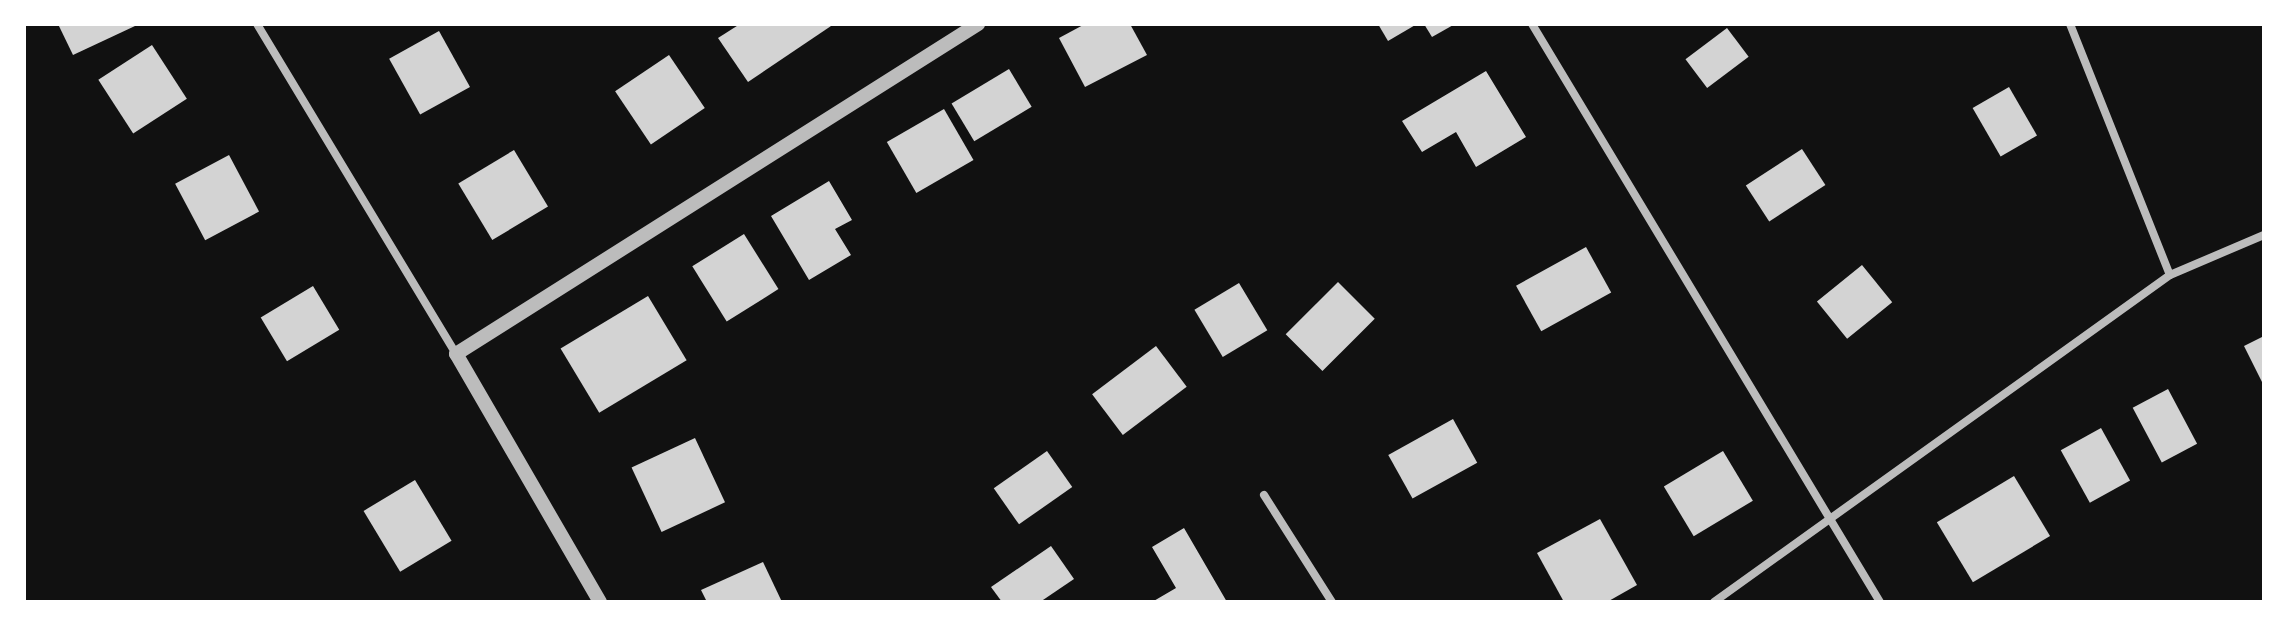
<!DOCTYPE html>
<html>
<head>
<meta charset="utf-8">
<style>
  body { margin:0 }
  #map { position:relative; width:2288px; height:626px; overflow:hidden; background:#111; font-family:"PT Sans",sans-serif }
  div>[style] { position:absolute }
  .building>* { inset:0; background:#d3d3d3; transform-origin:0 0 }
  .minor>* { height:8px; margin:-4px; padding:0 4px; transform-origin:4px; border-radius:4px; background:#bcbcbc }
  .tertiary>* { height:14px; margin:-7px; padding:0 7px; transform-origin:7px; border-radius:7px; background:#bcbcbc }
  span { translate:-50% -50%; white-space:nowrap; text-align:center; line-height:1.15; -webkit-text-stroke:6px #fff; paint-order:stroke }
  .frame { position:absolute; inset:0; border:26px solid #fff; pointer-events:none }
</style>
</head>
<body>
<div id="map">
  <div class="building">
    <div style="clip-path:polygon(58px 24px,134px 24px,135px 26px,73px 55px)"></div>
    <div style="clip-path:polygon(740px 24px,834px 24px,748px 82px,718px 38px)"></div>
    <div style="clip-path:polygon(1085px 24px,1130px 24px,1147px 55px,1085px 87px,1059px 38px)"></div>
    <div style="clip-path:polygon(1378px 24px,1417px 24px,1388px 41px)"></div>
    <div style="clip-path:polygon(1424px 24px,1455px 24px,1432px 37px)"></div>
    <div style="left:1727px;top:28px;width:36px;height:52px;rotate:53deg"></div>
    <div style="left:439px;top:31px;width:64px;height:57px;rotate:61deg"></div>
    <div style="left:152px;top:45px;width:64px;height:64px;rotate:57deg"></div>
    <div style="left:669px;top:55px;width:64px;height:65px;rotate:56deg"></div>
    <div style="left:1009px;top:69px;width:44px;height:67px;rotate:59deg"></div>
    <div style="clip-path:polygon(1486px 71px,1526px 137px,1476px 167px,1456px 132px,1422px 152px,1402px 121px)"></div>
    <div style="left:2009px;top:87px;width:56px;height:42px;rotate:60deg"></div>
    <div style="left:944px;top:109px;width:59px;height:66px;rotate:60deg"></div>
    <div style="left:1802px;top:149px;width:43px;height:67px;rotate:57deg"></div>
    <div style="left:514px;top:150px;width:66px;height:65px;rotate:59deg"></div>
    <div style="left:229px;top:155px;width:64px;height:61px;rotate:62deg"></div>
    <div style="clip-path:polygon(829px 181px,852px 220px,835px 229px,851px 255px,809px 280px,771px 216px)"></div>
    <div style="left:744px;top:234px;width:65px;height:61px;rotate:58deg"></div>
    <div style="left:1586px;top:247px;width:52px;height:80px;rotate:61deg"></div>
    <div style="left:1862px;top:265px;width:48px;height:58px;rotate:51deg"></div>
    <div style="left:1338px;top:282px;width:52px;height:74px;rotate:45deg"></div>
    <div style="left:1239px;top:283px;width:55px;height:52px;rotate:59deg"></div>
    <div style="left:313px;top:286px;width:51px;height:61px;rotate:59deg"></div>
    <div style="left:648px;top:296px;width:75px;height:102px;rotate:59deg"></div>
    <div style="clip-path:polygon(2264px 336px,2264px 386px,2244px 346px)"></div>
    <div style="left:1156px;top:346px;width:51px;height:80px;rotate:53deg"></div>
    <div style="left:2168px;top:389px;width:62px;height:40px;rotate:62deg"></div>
    <div style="left:1453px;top:419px;width:50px;height:74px;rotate:61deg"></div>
    <div style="left:2101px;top:428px;width:60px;height:46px;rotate:61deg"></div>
    <div style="left:695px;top:438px;width:71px;height:70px;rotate:65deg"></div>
    <div style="left:1047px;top:451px;width:44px;height:65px;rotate:55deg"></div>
    <div style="left:1723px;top:451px;width:58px;height:69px;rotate:59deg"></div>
    <div style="left:2014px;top:476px;width:70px;height:90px;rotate:59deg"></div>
    <div style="left:415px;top:480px;width:71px;height:60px;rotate:59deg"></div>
    <div style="clip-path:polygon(1600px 519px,1637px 585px,1607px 602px,1564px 602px,1537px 553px)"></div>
    <div style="clip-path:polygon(1184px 528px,1227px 602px,1152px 602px,1176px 588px,1152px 547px)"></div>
    <div style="clip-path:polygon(1051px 546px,1074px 579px,1040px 602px,1002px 602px,991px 587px)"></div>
    <div style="clip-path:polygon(763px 562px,782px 602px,707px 602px,701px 590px)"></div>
  </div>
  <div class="minor">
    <div style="left:257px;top:24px;width:385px;rotate:58.9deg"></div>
    <div style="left:1532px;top:24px;width:675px;rotate:58.95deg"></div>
    <div style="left:2070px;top:24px;width:270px;rotate:68.3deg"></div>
    <div style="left:1264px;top:495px;width:127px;rotate:57.6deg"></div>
    <div style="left:1714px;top:602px;width:561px;rotate:-35.64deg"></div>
    <div style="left:2170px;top:275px;width:102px;rotate:-23.1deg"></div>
  </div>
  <div class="tertiary">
    <div style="left:600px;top:602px;width:287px;rotate:-120.1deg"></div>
    <div style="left:456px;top:354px;width:618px;rotate:-32.3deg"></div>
  </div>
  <div class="frame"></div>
</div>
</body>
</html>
